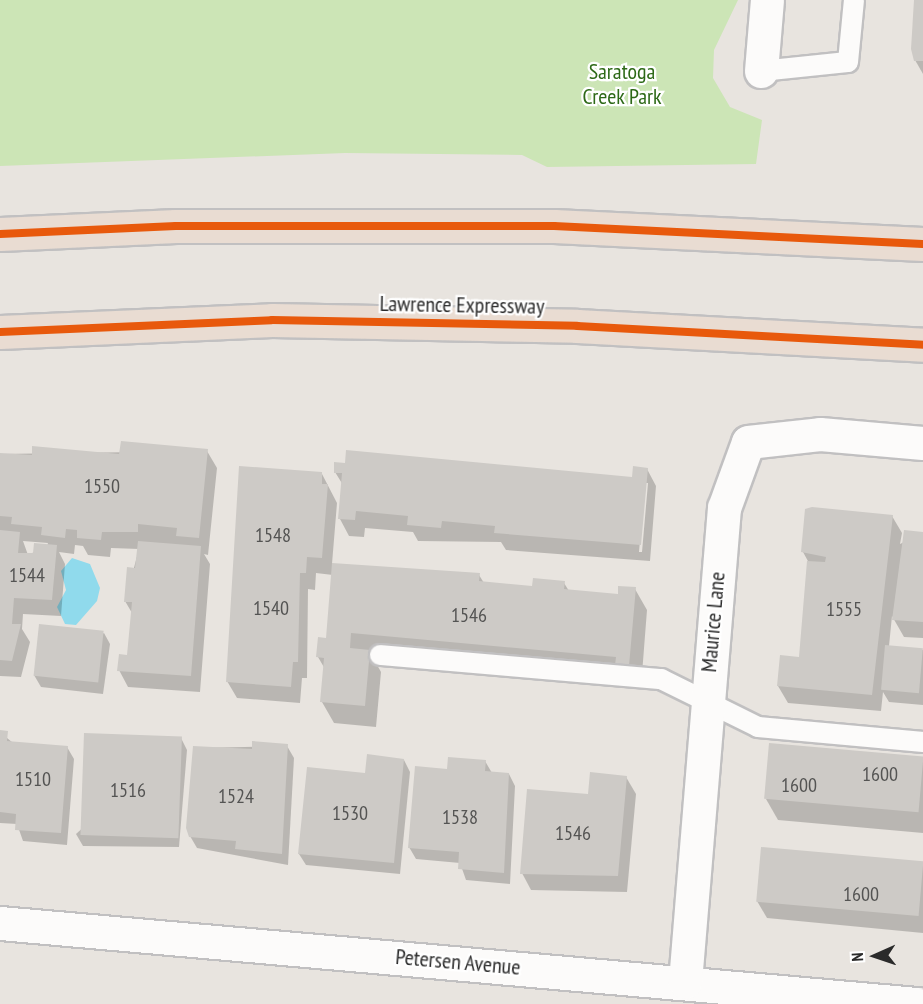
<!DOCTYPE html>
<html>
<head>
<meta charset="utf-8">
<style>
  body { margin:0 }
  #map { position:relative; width:923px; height:1004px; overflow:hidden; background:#e8e4df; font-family:"PT Sans Narrow",sans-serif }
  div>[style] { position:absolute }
  .green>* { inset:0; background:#cce5b6 }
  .water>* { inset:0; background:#90daec }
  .shadow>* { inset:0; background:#0003 }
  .building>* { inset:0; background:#cdcac6; transform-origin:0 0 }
  .roads { filter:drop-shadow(2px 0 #c1c0c1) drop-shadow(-2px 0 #c1c0c1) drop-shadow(0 2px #c1c0c1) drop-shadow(0 -2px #c1c0c1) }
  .lane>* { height:20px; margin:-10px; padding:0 10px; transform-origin:10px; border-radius:10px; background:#fcfbfa }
  .street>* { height:33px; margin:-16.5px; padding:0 16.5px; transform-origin:16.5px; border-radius:16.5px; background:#fcfbfa }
  .highway>* { height:33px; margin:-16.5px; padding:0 16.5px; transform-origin:16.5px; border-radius:16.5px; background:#e9dcd2 }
  .cycleway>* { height:8px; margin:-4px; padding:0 4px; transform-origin:4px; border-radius:4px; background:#e8590c }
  span { translate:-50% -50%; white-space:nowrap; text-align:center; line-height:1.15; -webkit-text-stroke:4.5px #fff; paint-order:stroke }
  .number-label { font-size:20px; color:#545453 }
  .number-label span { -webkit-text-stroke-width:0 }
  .park-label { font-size:22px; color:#2d6917 }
  .street-label { font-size:22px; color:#2a2a2a }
  .north { position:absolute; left:845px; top:926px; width:60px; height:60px; -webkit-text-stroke:4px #fff; paint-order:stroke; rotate:267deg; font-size:16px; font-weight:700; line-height:24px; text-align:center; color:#2a2a2a }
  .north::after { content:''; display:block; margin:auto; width:21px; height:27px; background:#2a2a2a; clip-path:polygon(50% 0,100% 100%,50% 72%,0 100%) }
</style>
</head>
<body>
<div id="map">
  <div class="green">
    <div style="clip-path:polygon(0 0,738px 0,714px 50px,713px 78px,730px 107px,762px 120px,756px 164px,547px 167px,522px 155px,345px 153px,0 166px)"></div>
  </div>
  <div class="water">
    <div style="clip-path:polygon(72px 558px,90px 564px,100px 588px,97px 601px,76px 625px,65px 624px,57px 607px,66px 590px,61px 571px)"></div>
  </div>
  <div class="shadow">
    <div style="clip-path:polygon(918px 0,923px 0,923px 74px,915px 60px)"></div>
    <div style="clip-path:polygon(evenodd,207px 451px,217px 468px,208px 555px,204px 554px,210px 564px,200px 692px,128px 687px,119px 670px,129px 657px,132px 613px,125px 601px,139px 549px,111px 548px,110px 557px,88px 555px,83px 546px,75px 545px,74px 554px,59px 552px,65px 564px,61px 616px,23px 614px,22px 629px,30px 642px,21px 677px,0 676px,0 454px,207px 451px,23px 541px,48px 543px,47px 546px,28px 555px,23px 541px)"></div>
    <div style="clip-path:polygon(evenodd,647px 469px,656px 486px,650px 561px,506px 550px,501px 542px,418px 541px,413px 532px,365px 528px,364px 537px,349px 536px,340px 519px,343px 485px,335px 472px,634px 479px,647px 469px,645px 483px,648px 483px,642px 552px,639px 552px,645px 483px)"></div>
    <div style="clip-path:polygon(322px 474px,337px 503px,332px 564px,479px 575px,484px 583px,534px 588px,564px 583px,569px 591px,619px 596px,635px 589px,647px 610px,641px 687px,371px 654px,381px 672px,376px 727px,334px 723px,322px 702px,325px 669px,318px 657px,327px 639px,333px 575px,316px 573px,315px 590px,308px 589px,307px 678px,302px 678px,300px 703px,237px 698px,227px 681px)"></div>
    <div style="clip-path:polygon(892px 516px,902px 533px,900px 544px,923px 533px,923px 638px,904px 637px,892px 616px,889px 646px,923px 650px,923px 705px,889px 702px,883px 692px,881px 711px,788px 703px,778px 686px,800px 659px,809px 563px,803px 552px)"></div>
    <div style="clip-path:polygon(104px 633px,110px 644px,103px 694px,41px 687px,34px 675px)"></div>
    <div style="clip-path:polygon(0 732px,13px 743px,67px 747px,74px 759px,67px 845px,23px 841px,17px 824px,0 823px)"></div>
    <div style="clip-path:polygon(181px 738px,187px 750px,179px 847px,83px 846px,76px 834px)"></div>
    <div style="clip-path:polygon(287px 746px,294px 758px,288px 865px,197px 848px,190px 836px,195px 748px)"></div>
    <div style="clip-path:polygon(923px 758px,923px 833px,778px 820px,766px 799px)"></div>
    <div style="clip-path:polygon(404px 760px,410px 772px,400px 874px,306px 865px,299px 854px,366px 775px)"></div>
    <div style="clip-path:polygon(485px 761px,492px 773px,509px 774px,515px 786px,510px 884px,466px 880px,460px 863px,416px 859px,409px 847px,448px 771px)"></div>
    <div style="clip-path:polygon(626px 777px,636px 794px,627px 892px,531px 890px,522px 873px)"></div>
    <div style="clip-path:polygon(923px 863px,923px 933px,767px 918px,757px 901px)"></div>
  </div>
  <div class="building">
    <div style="clip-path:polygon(914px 0,923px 0,923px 61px,914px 61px,911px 49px)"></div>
    <div style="clip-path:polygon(121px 441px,208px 449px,199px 538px,176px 536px,177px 528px,138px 524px,138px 532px,102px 532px,101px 540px,77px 538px,77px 530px,66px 529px,65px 538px,41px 535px,42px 527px,11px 524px,12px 517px,0 516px,0 453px,32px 455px,32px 446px,119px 454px)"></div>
    <div style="clip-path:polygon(346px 450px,632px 477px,633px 466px,648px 468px,641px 545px,494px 533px,495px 526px,442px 521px,441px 528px,407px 525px,408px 516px,356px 511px,355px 520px,338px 519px,342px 473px,334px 473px,334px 462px,345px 463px)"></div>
    <div style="clip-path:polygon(239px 466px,322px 472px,322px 484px,328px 484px,322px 558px,307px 557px,306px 573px,300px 573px,298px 662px,293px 662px,291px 687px,226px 682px)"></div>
    <div style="clip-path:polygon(812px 507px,893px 515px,872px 695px,777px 686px,780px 655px,799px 657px,807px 561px,825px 562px,826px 557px,801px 552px,805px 509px)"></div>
    <div style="clip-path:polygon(0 530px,20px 532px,18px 553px,33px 553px,34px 543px,57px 545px,52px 600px,14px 598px,12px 624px,21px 624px,12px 661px,0 660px)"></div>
    <div style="clip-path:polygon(904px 530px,923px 532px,923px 622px,892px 620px)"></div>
    <div style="clip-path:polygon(138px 541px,201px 546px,191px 676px,117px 671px,119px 654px,127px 655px,132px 602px,124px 602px,127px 567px,135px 568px)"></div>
    <div style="clip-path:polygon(332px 563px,480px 573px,479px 581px,532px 586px,533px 578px,565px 581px,564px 589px,618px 594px,618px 586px,636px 587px,629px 666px,615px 665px,616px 657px,351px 633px,350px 648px,370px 650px,365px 706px,320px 702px,324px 658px,316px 657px,318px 637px,326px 638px)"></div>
    <div style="left:39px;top:624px;width:65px;height:52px;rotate:6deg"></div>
    <div style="left:885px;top:645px;width:38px;height:45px;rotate:5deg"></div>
    <div style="clip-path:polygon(0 730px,8px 731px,7px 741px,68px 746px,61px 833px,15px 830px,16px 814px,0 812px)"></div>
    <div style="left:84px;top:733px;width:98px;height:102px;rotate:2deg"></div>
    <div style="clip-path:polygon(252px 741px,288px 744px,282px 854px,235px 849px,236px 841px,189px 837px,186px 828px,193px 746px,252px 749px)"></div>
    <div style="left:769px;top:743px;width:155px;height:56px;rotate:5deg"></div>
    <div style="clip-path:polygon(367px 754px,404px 759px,394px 863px,298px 854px,307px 767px,365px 773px)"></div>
    <div style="clip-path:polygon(448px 757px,486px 760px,485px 771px,509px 773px,504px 873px,458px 869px,459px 852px,408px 848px,415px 766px,447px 769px)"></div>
    <div style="clip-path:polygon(590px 772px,627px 776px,618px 876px,520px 874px,527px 789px,588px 794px)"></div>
    <div style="left:761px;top:847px;width:163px;height:55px;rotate:5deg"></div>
  </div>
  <div class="roads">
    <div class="lane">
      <div style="left:761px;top:71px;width:87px;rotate:-5.9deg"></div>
      <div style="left:848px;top:62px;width:62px;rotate:-84.5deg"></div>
      <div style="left:380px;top:655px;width:282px;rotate:4.9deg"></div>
      <div style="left:661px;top:679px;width:108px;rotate:26.3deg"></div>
      <div style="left:758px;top:727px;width:166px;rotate:5.2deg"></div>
    </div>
    <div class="street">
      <div style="left:761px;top:71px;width:71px;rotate:-85.2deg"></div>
      <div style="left:0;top:923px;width:920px;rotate:5.05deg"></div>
      <div style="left:685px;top:982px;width:476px;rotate:-85.3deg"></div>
      <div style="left:724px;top:508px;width:70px;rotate:-70deg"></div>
      <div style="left:748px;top:442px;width:72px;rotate:-6.3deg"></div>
      <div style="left:820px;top:434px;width:103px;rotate:5deg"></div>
    </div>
    <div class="highway">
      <div style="left:0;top:234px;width:176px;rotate:-2.6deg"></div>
      <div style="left:176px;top:226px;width:378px"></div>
      <div style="left:554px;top:226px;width:369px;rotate:2.8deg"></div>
      <div style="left:0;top:332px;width:272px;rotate:-2.5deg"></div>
      <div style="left:272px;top:320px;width:305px;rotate:1.1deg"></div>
      <div style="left:577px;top:326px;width:347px;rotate:3.1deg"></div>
    </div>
  </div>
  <div class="cycleway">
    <div style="left:0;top:234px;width:176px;rotate:-2.6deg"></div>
    <div style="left:176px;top:226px;width:378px"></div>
    <div style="left:554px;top:226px;width:369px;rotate:2.8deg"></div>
    <div style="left:0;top:332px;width:272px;rotate:-2.5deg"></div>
    <div style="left:272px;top:320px;width:305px;rotate:1.1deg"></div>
    <div style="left:577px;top:326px;width:347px;rotate:3.1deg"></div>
  </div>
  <div class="number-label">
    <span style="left:102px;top:486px">1550</span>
    <span style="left:273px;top:535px">1548</span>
    <span style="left:27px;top:575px">1544</span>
    <span style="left:271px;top:608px">1540</span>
    <span style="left:844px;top:609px">1555</span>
    <span style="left:469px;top:615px">1546</span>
    <span style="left:880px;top:774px">1600</span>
    <span style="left:33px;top:779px">1510</span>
    <span style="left:799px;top:785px">1600</span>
    <span style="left:128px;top:790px">1516</span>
    <span style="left:236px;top:796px">1524</span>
    <span style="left:350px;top:813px">1530</span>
    <span style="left:460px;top:817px">1538</span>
    <span style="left:573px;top:833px">1546</span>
    <span style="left:861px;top:894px">1600</span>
  </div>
  <div class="park-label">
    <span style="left:622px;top:84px">Saratoga<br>Creek Park</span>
  </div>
  <div class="street-label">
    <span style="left:462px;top:305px;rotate:1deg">Lawrence Expressway</span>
    <span style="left:713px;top:622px;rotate:-85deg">Maurice Lane</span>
    <span style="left:458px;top:962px;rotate:5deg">Petersen Avenue</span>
  </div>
  <div class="north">N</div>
</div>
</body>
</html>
